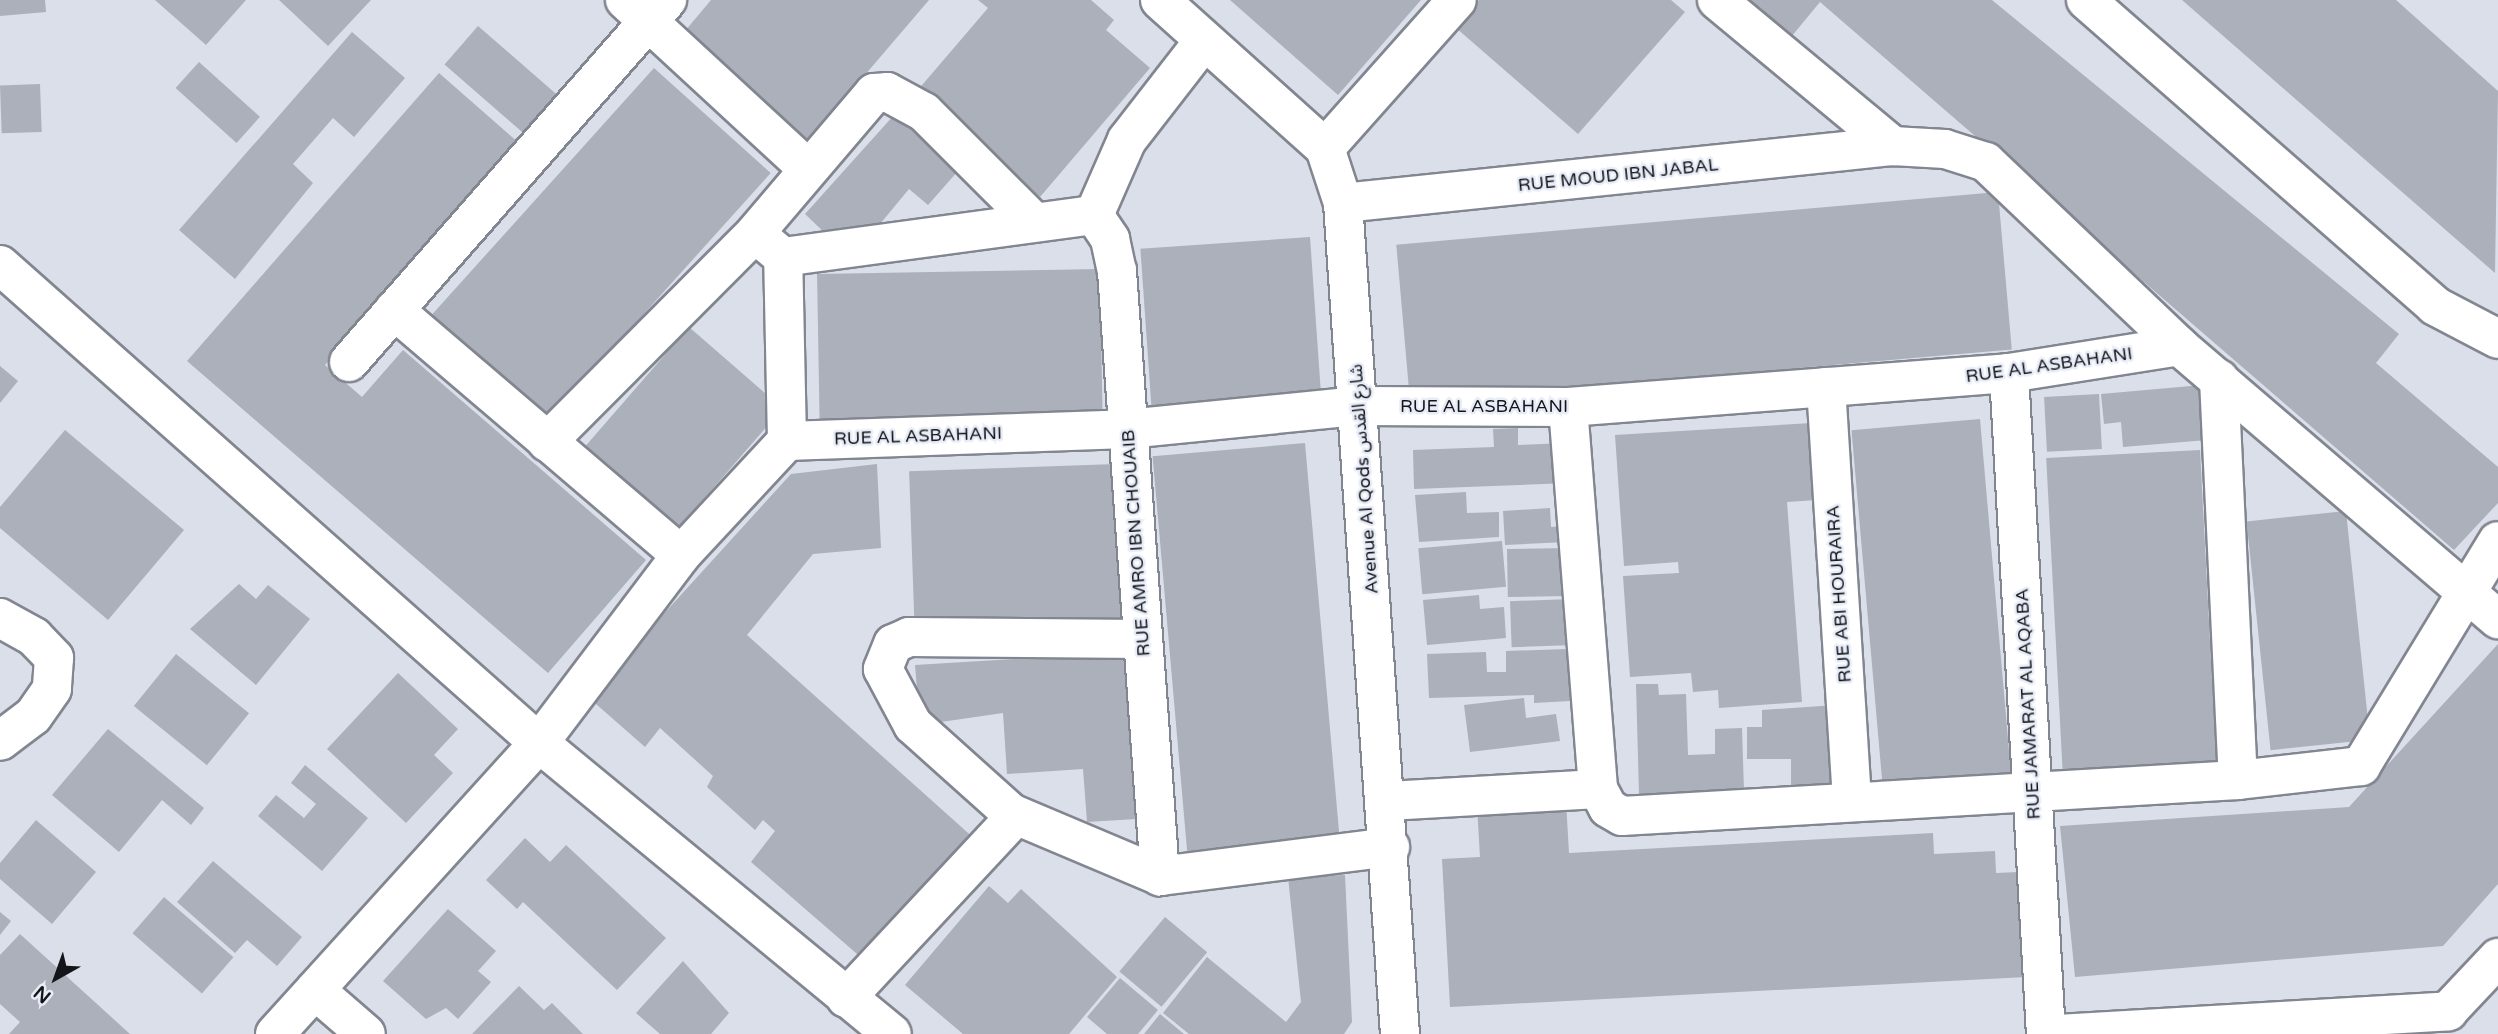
<!DOCTYPE html>
<html>
<head>
<meta charset="utf-8">
<style>
  body { margin:0 }
  #map { position:relative; width:2498px; height:1034px; overflow:hidden; background:#dadfe9; font-family:"Varela Round","Noto Sans Arabic",sans-serif }
  div>[style] { position:absolute }
  .building>* { inset:0; background:#abb0ba; transform-origin:0 0 }
  .roads { filter:drop-shadow(2px 0 #828690) drop-shadow(-2px 0 #828690) drop-shadow(0 2px #828690) drop-shadow(0 -2px #828690) }
  .minor>* { height:38px; margin:-19px; padding:0 19px; transform-origin:19px; border-radius:19px; background:#fff }
  span { translate:-50% -50%; white-space:nowrap; text-align:center; line-height:1.15; -webkit-text-stroke:5px #e7ecf7; paint-order:stroke }
  .street-label { font-size:18px; color:#131519 }
  .north { position:absolute; left:21px; top:943px; width:70px; height:70px; -webkit-text-stroke:5px #e7ecf7; paint-order:stroke; rotate:220deg; font-size:19px; font-weight:700; line-height:28px; text-align:center; color:#131519 }
  .north::after { content:''; display:block; margin:auto; width:24px; height:32px; background:#131519; clip-path:polygon(50% 0,100% 100%,50% 72%,0 100%) }
</style>
</head>
<body>
<div id="map">
  <div class="building">
    <div style="clip-path:polygon(0 0,45px 0,46px 12px,0 16px)"></div>
    <div style="clip-path:polygon(155px 0,246px 0,206px 45px)"></div>
    <div style="clip-path:polygon(279px 0,371px 0,328px 46px)"></div>
    <div style="clip-path:polygon(711px 0,929px 0,805px 145px,680px 37px)"></div>
    <div style="clip-path:polygon(978px 0,1091px 0,1114px 20px,1106px 30px,1150px 68px,1040px 197px,917px 91px,988px 8px)"></div>
    <div style="clip-path:polygon(1230px 0,1421px 0,1338px 95px)"></div>
    <div style="clip-path:polygon(1479px 0,1671px 0,1685px 12px,1578px 134px,1455px 27px)"></div>
    <div style="clip-path:polygon(1728px 0,1992px 0,2399px 334px,2376px 363px,2498px 467px,2498px 503px,2454px 550px,1820px 2px,1782px 48px)"></div>
    <div style="clip-path:polygon(2182px 0,2396px 0,2498px 91px,2495px 273px)"></div>
    <div style="left:478px;top:26px;width:109px;height:51px;rotate:41deg"></div>
    <div style="clip-path:polygon(352px 32px,405px 78px,354px 137px,333px 118px,293px 164px,313px 183px,235px 279px,179px 230px)"></div>
    <div style="left:199px;top:62px;width:82px;height:35px;rotate:42deg"></div>
    <div style="left:654px;top:68px;width:157px;height:334px;rotate:42deg"></div>
    <div style="clip-path:polygon(439px 73px,520px 144px,325px 365px,362px 397px,403px 350px,646px 560px,548px 673px,187px 361px)"></div>
    <div style="left:40px;top:84px;width:48px;height:40px;rotate:88deg"></div>
    <div style="clip-path:polygon(894px 115px,958px 171px,928px 205px,909px 189px,875px 230px,826px 234px,805px 214px)"></div>
    <div style="left:1998px;top:192px;width:158px;height:604px;rotate:85deg"></div>
    <div style="left:1310px;top:237px;width:162px;height:170px;rotate:86deg"></div>
    <div style="left:1100px;top:269px;width:153px;height:283px;rotate:89deg"></div>
    <div style="left:689px;top:327px;width:124px;height:162px;rotate:41deg"></div>
    <div style="clip-path:polygon(0 366px,18px 381px,0 403px)"></div>
    <div style="clip-path:polygon(2202px 385px,2207px 440px,2123px 447px,2121px 422px,2104px 424px,2101px 394px)"></div>
    <div style="left:2099px;top:394px;width:55px;height:55px;rotate:87deg"></div>
    <div style="left:1980px;top:419px;width:355px;height:129px;rotate:85deg"></div>
    <div style="clip-path:polygon(1812px 423px,1817px 500px,1787px 502px,1802px 702px,1719px 708px,1718px 690px,1693px 692px,1691px 673px,1630px 677px,1623px 576px,1679px 573px,1678px 562px,1624px 566px,1615px 435px)"></div>
    <div style="clip-path:polygon(1518px 428px,1518px 445px,1566px 443px,1568px 483px,1414px 489px,1413px 450px,1494px 447px,1493px 429px)"></div>
    <div style="clip-path:polygon(65px 430px,184px 530px,108px 620px,0 528px,0 507px)"></div>
    <div style="left:1305px;top:443px;width:398px;height:153px;rotate:85deg"></div>
    <div style="left:2200px;top:450px;width:314px;height:154px;rotate:87deg"></div>
    <div style="clip-path:polygon(877px 464px,881px 548px,813px 554px,747px 635px,977px 841px,864px 960px,751px 862px,775px 831px,763px 820px,755px 830px,707px 787px,713px 776px,660px 728px,645px 747px,588px 697px,791px 474px)"></div>
    <div style="left:1116px;top:464px;width:158px;height:207px;rotate:88deg"></div>
    <div style="clip-path:polygon(1466px 492px,1467px 513px,1499px 512px,1499px 537px,1419px 542px,1415px 495px)"></div>
    <div style="clip-path:polygon(1550px 508px,1551px 527px,1567px 526px,1567px 542px,1505px 545px,1503px 511px)"></div>
    <div style="left:2346px;top:511px;width:230px;height:100px;rotate:84deg"></div>
    <div style="left:1502px;top:541px;width:46px;height:84px;rotate:85deg"></div>
    <div style="left:1568px;top:548px;width:48px;height:61px;rotate:89deg"></div>
    <div style="clip-path:polygon(239px 584px,256px 599px,268px 585px,310px 619px,256px 685px,190px 629px)"></div>
    <div style="clip-path:polygon(1479px 595px,1480px 609px,1504px 607px,1506px 638px,1427px 645px,1423px 600px)"></div>
    <div style="left:1572px;top:599px;width:46px;height:62px;rotate:88deg"></div>
    <div style="clip-path:polygon(2498px 644px,2498px 884px,2443px 946px,2075px 977px,2060px 826px,2349px 807px)"></div>
    <div style="clip-path:polygon(1567px 649px,1570px 701px,1534px 703px,1534px 695px,1429px 698px,1427px 654px,1486px 652px,1487px 672px,1506px 672px,1506px 651px)"></div>
    <div style="clip-path:polygon(1126px 652px,1137px 819px,1087px 822px,1083px 769px,1007px 774px,1003px 713px,920px 725px,915px 665px)"></div>
    <div style="left:176px;top:654px;width:94px;height:67px;rotate:39deg"></div>
    <div style="clip-path:polygon(398px 673px,458px 729px,434px 755px,453px 773px,406px 823px,327px 749px)"></div>
    <div style="clip-path:polygon(1636px 684px,1658px 684px,1659px 695px,1686px 694px,1688px 755px,1715px 754px,1715px 729px,1742px 728px,1744px 791px,1639px 794px)"></div>
    <div style="clip-path:polygon(1524px 698px,1526px 718px,1556px 714px,1560px 741px,1470px 752px,1464px 705px)"></div>
    <div style="clip-path:polygon(1836px 705px,1836px 787px,1791px 786px,1791px 759px,1747px 759px,1747px 727px,1762px 727px,1762px 710px)"></div>
    <div style="clip-path:polygon(108px 729px,204px 808px,191px 825px,162px 800px,119px 852px,52px 795px)"></div>
    <div style="clip-path:polygon(305px 765px,368px 818px,322px 871px,258px 816px,276px 795px,304px 818px,316px 804px,291px 783px)"></div>
    <div style="clip-path:polygon(1566px 801px,1569px 853px,1933px 833px,1934px 854px,1995px 851px,1996px 873px,2019px 872px,2026px 977px,1450px 1007px,1442px 859px,1480px 857px,1477px 806px)"></div>
    <div style="clip-path:polygon(36px 820px,96px 872px,52px 924px,0 879px,0 863px)"></div>
    <div style="clip-path:polygon(525px 838px,550px 862px,566px 845px,666px 938px,617px 990px,523px 902px,517px 909px,486px 880px)"></div>
    <div style="clip-path:polygon(213px 861px,302px 937px,277px 966px,247px 940px,235px 953px,177px 902px)"></div>
    <div style="clip-path:polygon(1345px 875px,1352px 1022px,1344px 1034px,1189px 1034px,1163px 1013px,1207px 957px,1286px 1022px,1301px 1002px,1288px 877px)"></div>
    <div style="clip-path:polygon(989px 886px,1008px 903px,1021px 889px,1117px 977px,1069px 1034px,963px 1034px,905px 985px)"></div>
    <div style="left:164px;top:897px;width:92px;height:48px;rotate:41deg"></div>
    <div style="clip-path:polygon(448px 909px,496px 951px,478px 971px,491px 982px,458px 1019px,446px 1008px,426px 1019px,383px 981px)"></div>
    <div style="clip-path:polygon(0 912px,11px 921px,0 935px)"></div>
    <div style="left:1165px;top:917px;width:55px;height:71px;rotate:40deg"></div>
    <div style="clip-path:polygon(20px 934px,130px 1034px,9px 1034px,20px 1022px,0 1004px,0 955px)"></div>
    <div style="clip-path:polygon(683px 961px,729px 1013px,711px 1034px,660px 1034px,636px 1013px)"></div>
    <div style="clip-path:polygon(1120px 978px,1158px 1010px,1138px 1034px,1107px 1034px,1087px 1017px)"></div>
    <div style="clip-path:polygon(519px 986px,544px 1010px,552px 1003px,583px 1034px,472px 1034px)"></div>
    <div style="clip-path:polygon(1160px 1014px,1184px 1034px,1144px 1034px)"></div>
  </div>
  <div class="roads">
    <div class="minor">
      <div style="left:625px;top:0;width:249px;rotate:42.7deg"></div>
      <div style="left:1160px;top:0;width:222px;rotate:41.9deg"></div>
      <div style="left:1325px;top:148px;width:58px;rotate:71.9deg"></div>
      <div style="left:1343px;top:203px;width:833px;rotate:86.08deg"></div>
      <div style="left:1717px;top:0;width:229px;rotate:39.7deg"></div>
      <div style="left:2086px;top:0;width:464px;rotate:41.2deg"></div>
      <div style="left:2435px;top:306px;width:71px;rotate:27.6deg"></div>
      <div style="left:1325px;top:148px;width:198px;rotate:-48.3deg"></div>
      <div style="left:1343px;top:203px;width:553px;rotate:-5.92deg"></div>
      <div style="left:1893px;top:146px;width:52px;rotate:3.3deg"></div>
      <div style="left:1945px;top:149px;width:43px;rotate:17.6deg"></div>
      <div style="left:1986px;top:162px;width:267px;rotate:43.6deg"></div>
      <div style="left:2179px;top:346px;width:420px;rotate:40.6deg"></div>
      <div style="left:1094px;top:215px;width:29px;rotate:56deg"></div>
      <div style="left:1110px;top:239px;width:33px;rotate:78deg"></div>
      <div style="left:1117px;top:271px;width:607px;rotate:85.93deg"></div>
      <div style="left:1094px;top:215px;width:82px;rotate:-66.3deg"></div>
      <div style="left:1127px;top:140px;width:124px;rotate:-52.2deg"></div>
      <div style="left:765px;top:242px;width:23px;rotate:40deg"></div>
      <div style="left:783px;top:257px;width:314px;rotate:-7.7deg"></div>
      <div style="left:0;top:265px;width:720px;rotate:41.57deg"></div>
      <div style="left:539px;top:743px;width:457px;rotate:39.5deg"></div>
      <div style="left:394px;top:310px;width:377px;rotate:40.5deg"></div>
      <div style="left:349px;top:362px;width:482px;rotate:-48.7deg"></div>
      <div style="left:2009px;top:373px;width:662px;rotate:86.8deg"></div>
      <div style="left:2219px;top:379px;width:401px;rotate:87.3deg"></div>
      <div style="left:1826px;top:387px;width:415px;rotate:86.4deg"></div>
      <div style="left:1568px;top:407px;width:383px;rotate:85.5deg"></div>
      <div style="left:1598px;top:789px;width:21px;rotate:62deg"></div>
      <div style="left:1608px;top:808px;width:16px;rotate:30deg"></div>
      <div style="left:1622px;top:816px;width:617px;rotate:-3.34deg"></div>
      <div style="left:2238px;top:780px;width:124px;rotate:-6.5deg"></div>
      <div style="left:2361px;top:766px;width:263px;rotate:-58.7deg"></div>
      <div style="left:787px;top:441px;width:340px;rotate:-2deg"></div>
      <div style="left:1127px;top:429px;width:233px;rotate:-5.7deg"></div>
      <div style="left:1359px;top:406px;width:209px;rotate:0.3deg"></div>
      <div style="left:1568px;top:407px;width:442px;rotate:-4.4deg"></div>
      <div style="left:2009px;top:373px;width:172px;rotate:-9deg"></div>
      <div style="left:547px;top:442px;width:295px;rotate:-45.1deg"></div>
      <div style="left:755px;top:233px;width:184px;rotate:-49.6deg"></div>
      <div style="left:874px;top:93px;width:13px;rotate:-4deg"></div>
      <div style="left:887px;top:92px;width:42px;rotate:28.4deg"></div>
      <div style="left:924px;top:112px;width:156px;rotate:45deg"></div>
      <div style="left:0;top:618px;width:39px;rotate:29deg"></div>
      <div style="left:34px;top:637px;width:29px;rotate:46deg"></div>
      <div style="left:54px;top:658px;width:31px;rotate:94deg"></div>
      <div style="left:52px;top:689px;width:33px;rotate:125deg"></div>
      <div style="left:33px;top:716px;width:41px;rotate:142.9deg"></div>
      <div style="left:1143px;top:639px;width:234px;rotate:-179.5deg"></div>
      <div style="left:909px;top:637px;width:17px;rotate:156deg"></div>
      <div style="left:893px;top:644px;width:27px;rotate:112deg"></div>
      <div style="left:883px;top:669px;width:64px;rotate:61.8deg"></div>
      <div style="left:913px;top:725px;width:132px;rotate:41.9deg"></div>
      <div style="left:1011px;top:813px;width:162px;rotate:22.9deg"></div>
      <div style="left:1160px;top:876px;width:232px;rotate:-7.2deg"></div>
      <div style="left:1388px;top:801px;width:210px;rotate:-3.3deg"></div>
      <div style="left:315px;top:990px;width:67px;rotate:40.8deg"></div>
      <div style="left:846px;top:998px;width:249px;rotate:-47deg"></div>
      <div style="left:275px;top:1034px;width:393px;rotate:-47.8deg"></div>
      <div style="left:539px;top:743px;width:236px;rotate:-52.9deg"></div>
      <div style="left:681px;top:555px;width:156px;rotate:-47.1deg"></div>
      <div style="left:787px;top:441px;width:184px;rotate:-91.2deg"></div>
      <div style="left:2055px;top:1034px;width:394px;rotate:-3.3deg"></div>
      <div style="left:2448px;top:1011px;width:73px;rotate:-46.7deg"></div>
    </div>
  </div>
  <div class="street-label">
    <span style="left:1618px;top:175px;rotate:-6deg">RUE MOUD IBN JABAL</span>
    <span style="left:2049px;top:365px;rotate:-8deg">RUE AL ASBAHANI</span>
    <span style="left:1484px;top:406px">RUE AL ASBAHANI</span>
    <span style="left:918px;top:436px;rotate:-2deg">RUE AL ASBAHANI</span>
    <span style="left:1364px;top:479px;rotate:-94deg">Avenue Al Qods شارع القدس</span>
    <span style="left:1136px;top:543px;rotate:-94deg">RUE AMRO IBN CHOUAIB</span>
    <span style="left:1839px;top:594px;rotate:-94deg">RUE ABI HOURAIRA</span>
    <span style="left:2028px;top:704px;rotate:-93deg">RUE JAMARAT AL AQABA</span>
  </div>
  <div class="north">N</div>
</div>
</body>
</html>
